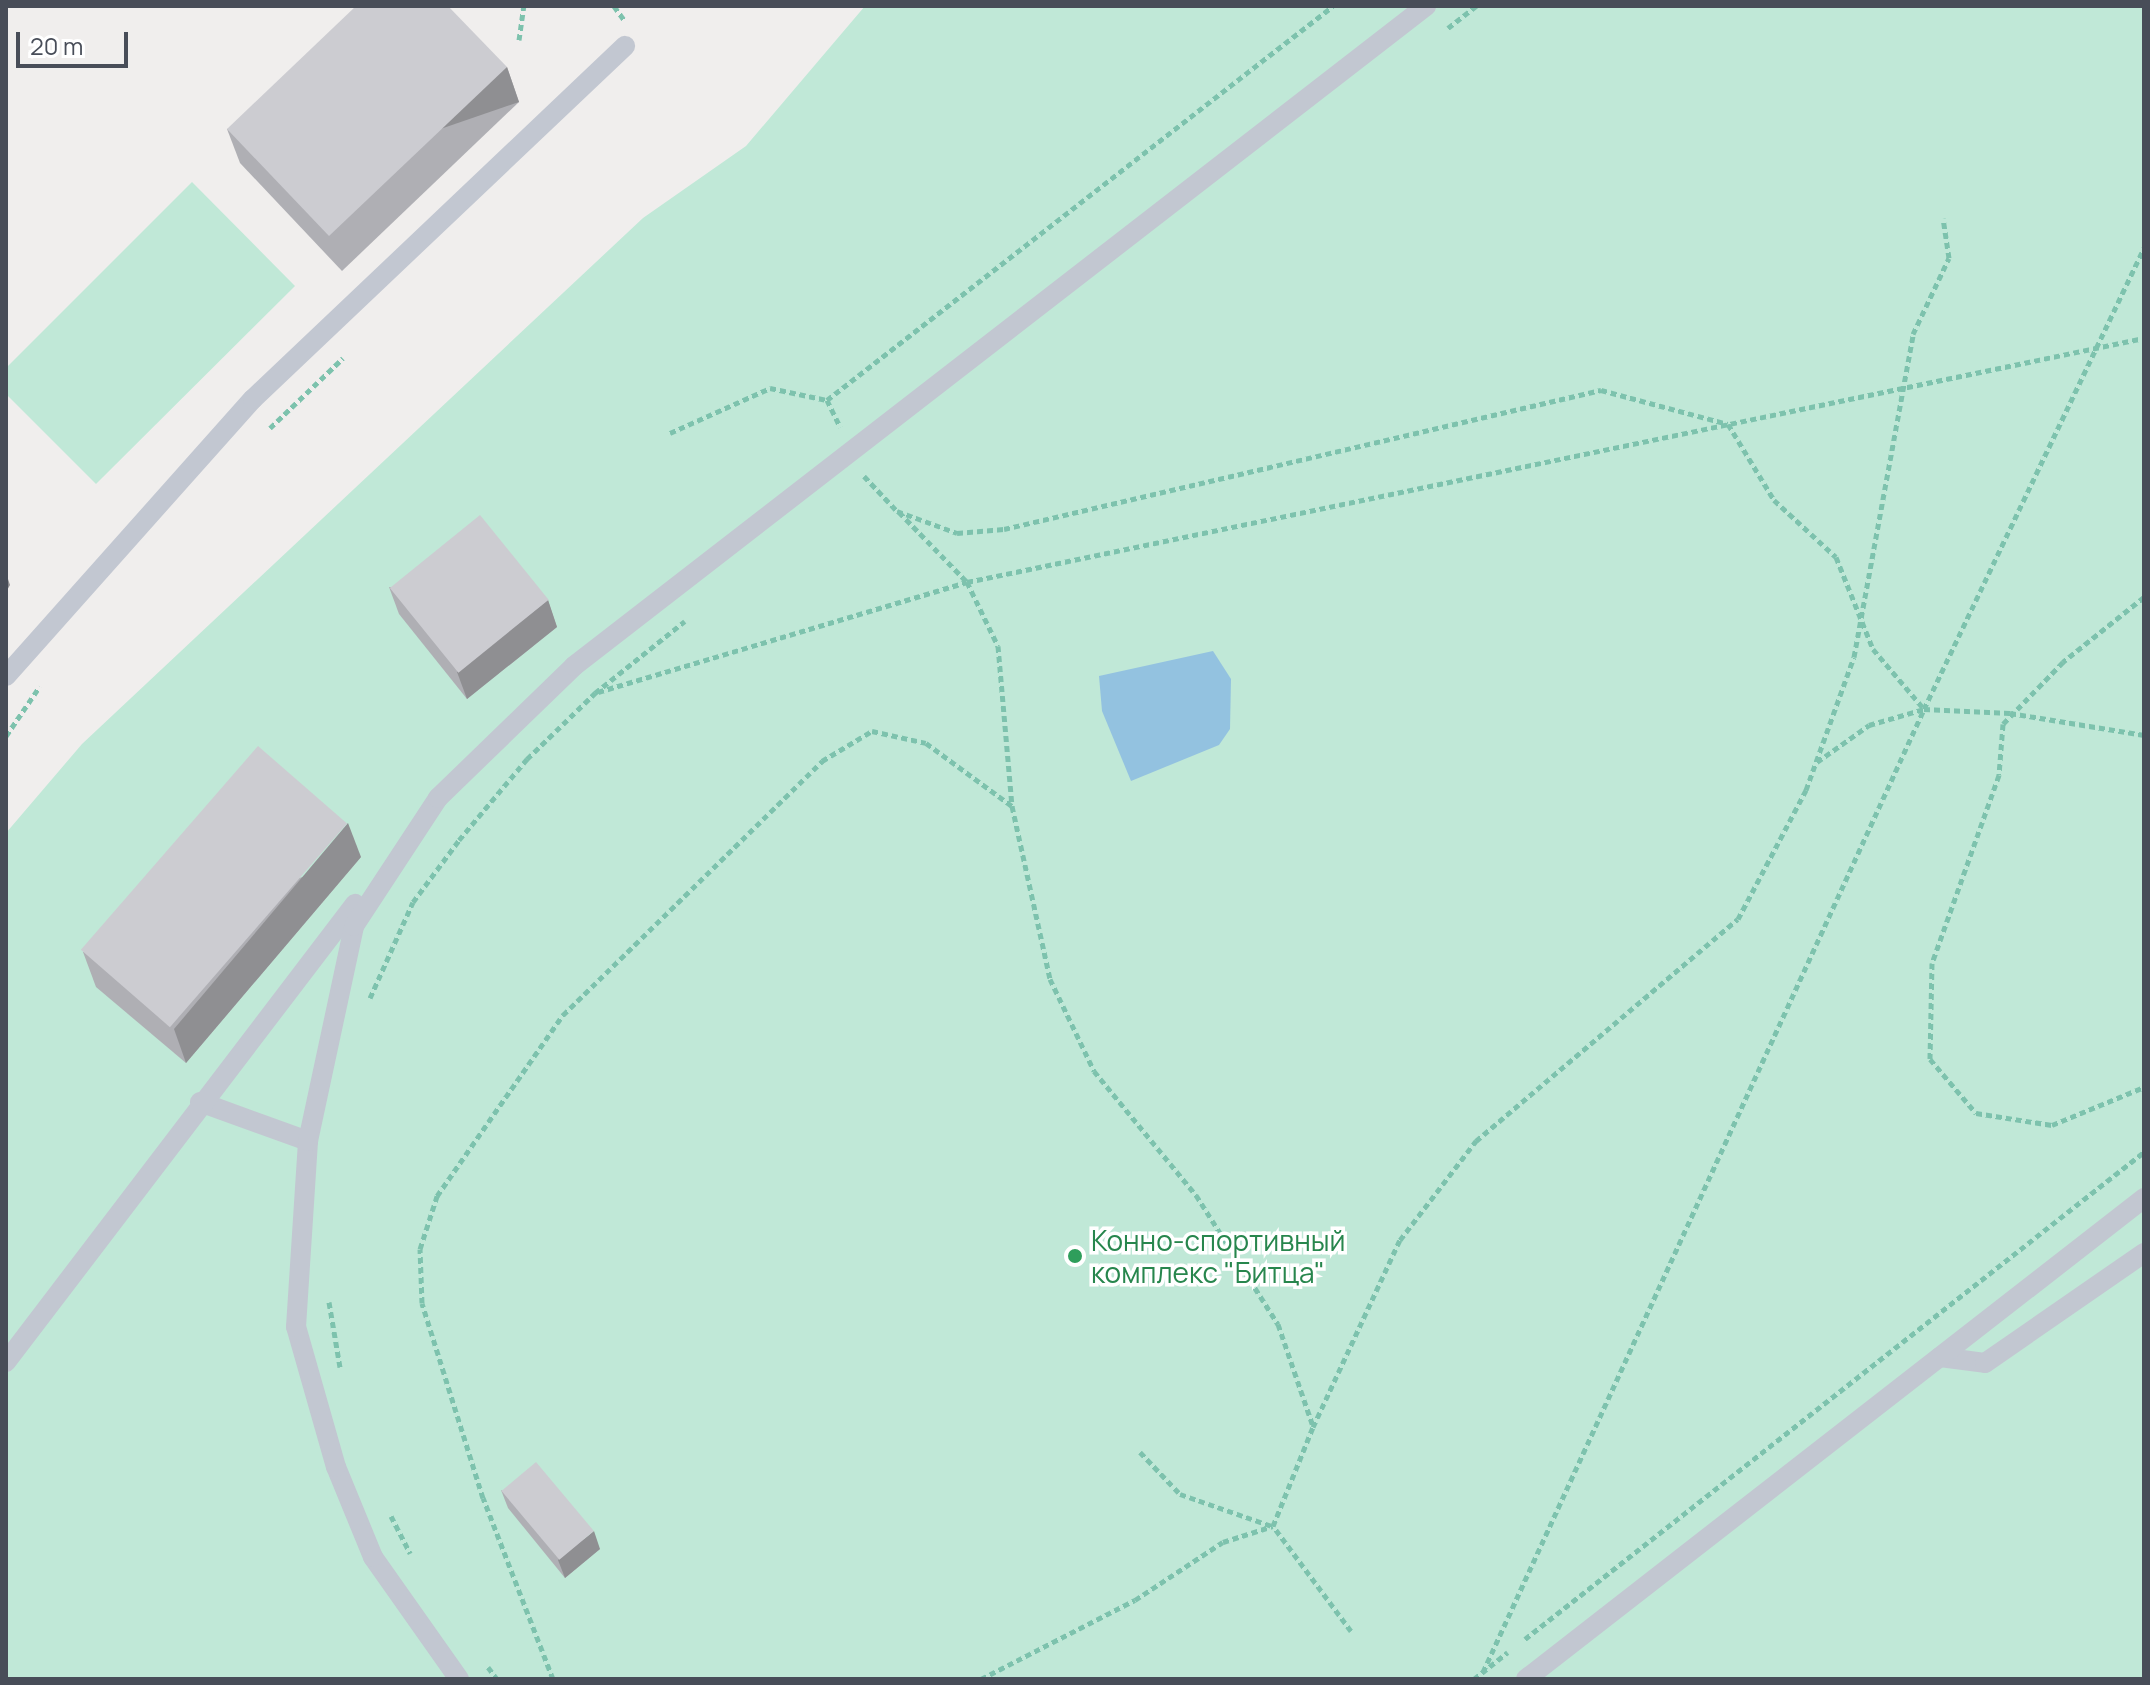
<!DOCTYPE html>
<html>
<head>
<meta charset="utf-8">
<style>
  body { margin:0 }
  #map { position:relative; width:2150px; height:1685px; overflow:hidden; background:#f0eeed; font-family:Manrope,sans-serif }
  div>[style] { position:absolute }
  .green>* { inset:0; background:#c0e8d7 }
  .water>* { inset:0; background:#93c2e0 }
  .path>* { height:5px; margin-top:-2.5px; transform-origin:0; background:repeating-linear-gradient(90deg,#7dc2ad 0 6px,transparent 0 10px) }
  .lane>* { height:20px; margin:-10px; padding:0 10px; transform-origin:10px; border-radius:10px; background:#c2c7d1 }
  .wall>* { inset:0; background:#afafb4 }
  .shaded-wall>* { inset:0; background:#8f8f92; transform-origin:0 0 }
  .building>* { inset:0; background:#ccccd1; transform-origin:0 0 }
  .dots>* { width:22px; height:22px; translate:-50% -50%; box-sizing:border-box; border:4px solid #fff; border-radius:50% }
  span { translate:-50% -50%; white-space:nowrap; text-align:center; line-height:1.15; -webkit-text-stroke:7px #fff; paint-order:stroke }
  .leisure-label { font-size:28px; color:#27864d }
  .left { translate:0 -50%; text-align:left }
  .frame { position:absolute; inset:0; border:8px solid #484d58; pointer-events:none }
  .scale { position:absolute; left:16px; top:32px; width:112px; height:36px; box-sizing:border-box; border:4px solid #484d58; border-top:0; padding-left:10px; font-size:24px; line-height:28px; white-space:nowrap; color:#484d58; -webkit-text-stroke:6px #fff; paint-order:stroke }
</style>
</head>
<body>
<div id="map">
  <div class="green">
    <div style="clip-path:polygon(865px 6px,2144px 6px,2144px 1679px,6px 1679px,6px 833px,82px 744px,643px 218px,746px 146px)"></div>
    <div style="clip-path:polygon(192px 182px,295px 286px,96px 484px,6px 394px,6px 368px)"></div>
  </div>
  <div class="water">
    <div style="clip-path:polygon(1213px 651px,1231px 679px,1230px 729px,1219px 745px,1131px 781px,1102px 711px,1099px 676px)"></div>
  </div>
  <div class="path">
    <div style="left:614px;top:6px;width:17px;rotate:54deg"></div>
    <div style="left:1448px;top:28px;width:36px;rotate:-38deg"></div>
    <div style="left:519px;top:40px;width:34px;rotate:-82deg"></div>
    <div style="left:827px;top:400px;width:641px;rotate:-37.91deg"></div>
    <div style="left:270px;top:428px;width:101px;rotate:-43.8deg"></div>
    <div style="left:670px;top:433px;width:110px;rotate:-24.2deg"></div>
    <div style="left:770px;top:388px;width:58px;rotate:11.9deg"></div>
    <div style="left:827px;top:400px;width:30px;rotate:64deg"></div>
    <div style="left:864px;top:476px;width:48px;rotate:46.7deg"></div>
    <div style="left:897px;top:511px;width:64px;rotate:20.1deg"></div>
    <div style="left:957px;top:533px;width:47px;rotate:-4.9deg"></div>
    <div style="left:1004px;top:529px;width:613px;rotate:-13.11deg"></div>
    <div style="left:1601px;top:390px;width:131px;rotate:15deg"></div>
    <div style="left:1728px;top:424px;width:89px;rotate:58.8deg"></div>
    <div style="left:1774px;top:500px;width:84px;rotate:42.6deg"></div>
    <div style="left:1836px;top:557px;width:99px;rotate:68.1deg"></div>
    <div style="left:1873px;top:649px;width:79px;rotate:49.6deg"></div>
    <div style="left:899px;top:512px;width:98px;rotate:45.8deg"></div>
    <div style="left:967px;top:582px;width:71px;rotate:64.2deg"></div>
    <div style="left:998px;top:646px;width:161px;rotate:85deg"></div>
    <div style="left:1012px;top:806px;width:177px;rotate:77.6deg"></div>
    <div style="left:1050px;top:979px;width:102px;rotate:64.4deg"></div>
    <div style="left:1094px;top:1071px;width:161px;rotate:50.6deg"></div>
    <div style="left:1196px;top:1195px;width:153px;rotate:57.6deg"></div>
    <div style="left:1278px;top:1324px;width:108px;rotate:71.1deg"></div>
    <div style="left:2144px;top:597px;width:104px;rotate:141.3deg"></div>
    <div style="left:2063px;top:662px;width:86px;rotate:134.1deg"></div>
    <div style="left:2003px;top:724px;width:51px;rotate:94.5deg"></div>
    <div style="left:1999px;top:775px;width:200px;rotate:109.6deg"></div>
    <div style="left:1932px;top:963px;width:96px;rotate:91.2deg"></div>
    <div style="left:1930px;top:1059px;width:71px;rotate:49.6deg"></div>
    <div style="left:1976px;top:1113px;width:77px;rotate:9deg"></div>
    <div style="left:2052px;top:1125px;width:100px;rotate:-22.4deg"></div>
    <div style="left:598px;top:692px;width:385px;rotate:-16.6deg"></div>
    <div style="left:967px;top:582px;width:1202px;rotate:-11.71deg"></div>
    <div style="left:6px;top:736px;width:60px;rotate:-55.8deg"></div>
    <div style="left:1817px;top:762px;width:64px;rotate:-35.4deg"></div>
    <div style="left:1869px;top:725px;width:57px;rotate:-16.2deg"></div>
    <div style="left:1924px;top:709px;width:86px;rotate:2.7deg"></div>
    <div style="left:2010px;top:713px;width:136px;rotate:9.3deg"></div>
    <div style="left:370px;top:998px;width:105px;rotate:-65.9deg"></div>
    <div style="left:413px;top:902px;width:77px;rotate:-53.4deg"></div>
    <div style="left:459px;top:840px;width:106px;rotate:-50deg"></div>
    <div style="left:527px;top:759px;width:95px;rotate:-44.1deg"></div>
    <div style="left:595px;top:693px;width:115px;rotate:-38.7deg"></div>
    <div style="left:329px;top:1302px;width:66px;rotate:80.4deg"></div>
    <div style="left:1140px;top:1452px;width:58px;rotate:46.4deg"></div>
    <div style="left:1180px;top:1494px;width:97px;rotate:19.2deg"></div>
    <div style="left:391px;top:1516px;width:42px;rotate:62.8deg"></div>
    <div style="left:1351px;top:1631px;width:131px;rotate:-126.6deg"></div>
    <div style="left:1273px;top:1526px;width:107px;rotate:-68deg"></div>
    <div style="left:1313px;top:1427px;width:206px;rotate:-65.1deg"></div>
    <div style="left:1400px;top:1240px;width:125px;rotate:-52.5deg"></div>
    <div style="left:1476px;top:1141px;width:343px;rotate:-40.3deg"></div>
    <div style="left:1738px;top:919px;width:146px;rotate:-62.2deg"></div>
    <div style="left:1806px;top:790px;width:141px;rotate:-70.2deg"></div>
    <div style="left:1854px;top:657px;width:328px;rotate:-79.6deg"></div>
    <div style="left:1913px;top:334px;width:84px;rotate:-64.7deg"></div>
    <div style="left:1949px;top:258px;width:40px;rotate:-98.5deg"></div>
    <div style="left:1525px;top:1639px;width:788px;rotate:-38.19deg"></div>
    <div style="left:488px;top:1667px;width:15px;rotate:53deg"></div>
    <div style="left:1483px;top:1672px;width:1059px;rotate:-65.39deg"></div>
    <div style="left:1924px;top:709px;width:511px;rotate:-64.49deg"></div>
    <div style="left:553px;top:1679px;width:194px;rotate:-111.1deg"></div>
    <div style="left:483px;top:1498px;width:204px;rotate:-107.4deg"></div>
    <div style="left:422px;top:1303px;width:54px;rotate:-92.1deg"></div>
    <div style="left:420px;top:1249px;width:56px;rotate:-72.2deg"></div>
    <div style="left:437px;top:1196px;width:221px;rotate:-55.2deg"></div>
    <div style="left:563px;top:1015px;width:363px;rotate:-44.4deg"></div>
    <div style="left:822px;top:761px;width:58px;rotate:-31deg"></div>
    <div style="left:872px;top:731px;width:55px;rotate:12.5deg"></div>
    <div style="left:926px;top:743px;width:107px;rotate:36.2deg"></div>
    <div style="left:573px;top:1679px;width:17px"></div>
    <div style="left:981px;top:1679px;width:173px;rotate:-27.2deg"></div>
    <div style="left:1135px;top:1600px;width:105px;rotate:-33.4deg"></div>
    <div style="left:1223px;top:1542px;width:52px;rotate:-17.7deg"></div>
    <div style="left:1474px;top:1679px;width:43px;rotate:-38.5deg"></div>
  </div>
  <div class="lane">
    <div style="left:6px;top:676px;width:371px;rotate:-48.3deg"></div>
    <div style="left:253px;top:399px;width:513px;rotate:-43.5deg"></div>
    <div style="left:200px;top:1102px;width:115px;rotate:19.9deg"></div>
    <div style="left:1940px;top:1357px;width:45px;rotate:7.6deg"></div>
    <div style="left:1985px;top:1363px;width:193px;rotate:-34.7deg"></div>
    <div style="left:6px;top:1362px;width:576px;rotate:-52.69deg"></div>
    <div style="left:459px;top:1679px;width:149px;rotate:-125.2deg"></div>
    <div style="left:373px;top:1557px;width:97px;rotate:-112.3deg"></div>
    <div style="left:336px;top:1467px;width:146px;rotate:-105.9deg"></div>
    <div style="left:296px;top:1327px;width:186px;rotate:-86.3deg"></div>
    <div style="left:308px;top:1141px;width:220px;rotate:-77.9deg"></div>
    <div style="left:354px;top:926px;width:153px;rotate:-56.7deg"></div>
    <div style="left:438px;top:798px;width:190px;rotate:-44.1deg"></div>
    <div style="left:574px;top:666px;width:1078px;rotate:-37.76deg"></div>
    <div style="left:1526px;top:1679px;width:783px;rotate:-37.89deg"></div>
  </div>
  <div class="wall">
    <div style="clip-path:polygon(507px 67px,519px 102px,342px 271px,240px 163px,227px 129px)"></div>
    <div style="clip-path:polygon(389px 587px,548px 600px,557px 627px,467px 699px,399px 614px)"></div>
    <div style="clip-path:polygon(361px 857px,186px 1063px,96px 987px,83px 952px)"></div>
    <div style="clip-path:polygon(501px 1490px,600px 1549px,565px 1578px,508px 1508px)"></div>
  </div>
  <div class="shaded-wall">
    <div style="left:507px;top:67px;width:37px;height:245px;rotate:71deg"></div>
    <div style="clip-path:polygon(6px 573px,10px 585px,6px 592px)"></div>
    <div style="clip-path:polygon(548px 600px,557px 627px,467px 699px,457px 672px)"></div>
    <div style="clip-path:polygon(348px 823px,361px 857px,186px 1063px,174px 1029px)"></div>
    <div style="clip-path:polygon(594px 1531px,600px 1549px,565px 1578px,558px 1560px)"></div>
  </div>
  <div class="building">
    <div style="clip-path:polygon(356px 6px,448px 6px,507px 67px,329px 236px,227px 129px)"></div>
    <div style="left:480px;top:515px;width:109px;height:116px;rotate:51deg"></div>
    <div style="left:258px;top:746px;width:118px;height:270px;rotate:41deg"></div>
    <div style="left:536px;top:1462px;width:90px;height:45px;rotate:50deg"></div>
  </div>
  <div class="dots">
    <div style="left:1075px;top:1256px;background:#2e9e5b"></div>
  </div>
  <div class="leisure-label">
    <span class="left" style="left:1091px;top:1256px">Конно-спортивный<br>комплекс "Битца"</span>
  </div>
  <div class="frame"></div>
  <div class="scale">20 m</div>
</div>
</body>
</html>
